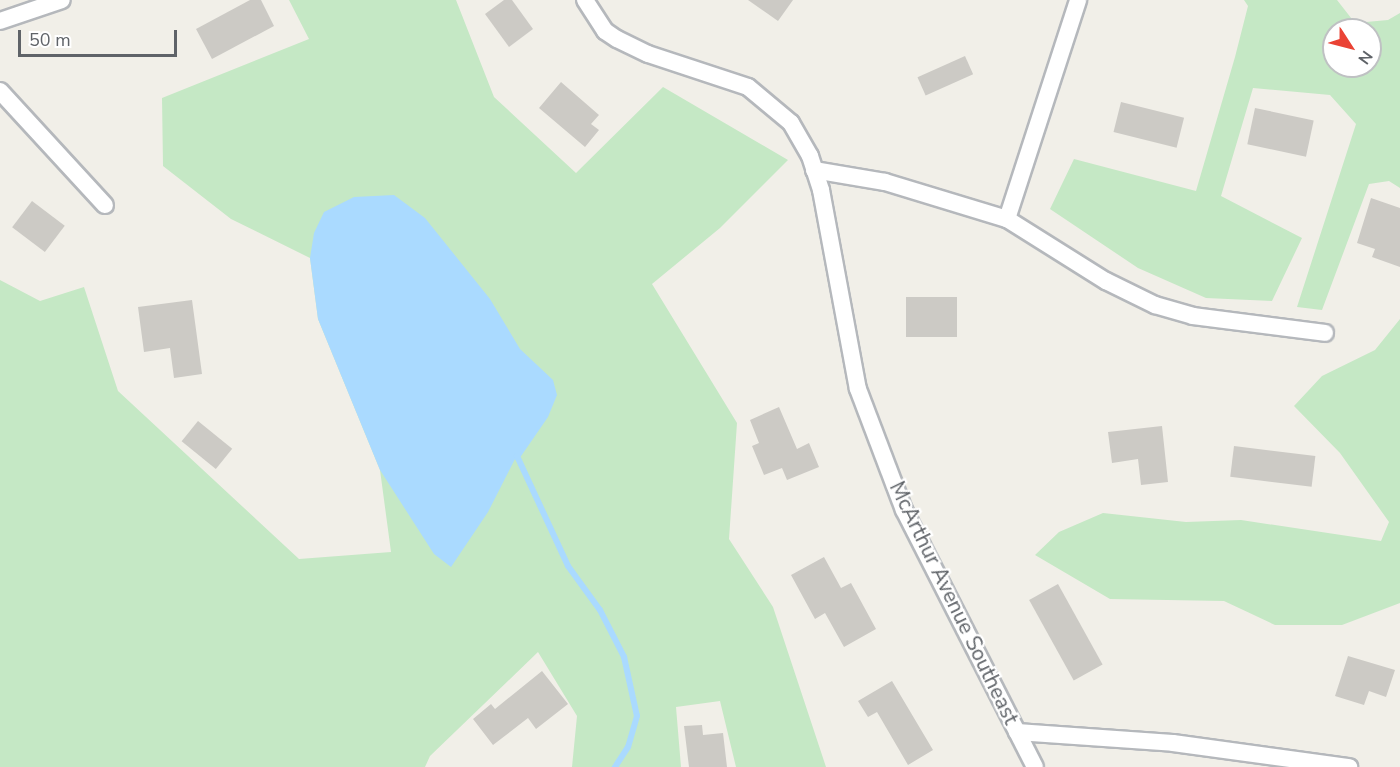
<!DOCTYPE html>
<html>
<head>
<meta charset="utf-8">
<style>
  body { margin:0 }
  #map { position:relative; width:1400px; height:767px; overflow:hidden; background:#f1efe8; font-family:"Nunito Sans",sans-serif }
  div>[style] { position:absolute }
  .green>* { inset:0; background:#c5e8c5 }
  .water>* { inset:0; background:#aadaff }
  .stream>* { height:6px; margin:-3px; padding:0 3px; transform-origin:3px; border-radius:3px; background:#aadaff }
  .building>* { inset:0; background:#cccac5; transform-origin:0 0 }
  .roads { filter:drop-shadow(2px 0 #b5b8bc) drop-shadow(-2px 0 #b5b8bc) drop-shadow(0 2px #b5b8bc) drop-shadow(0 -2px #b5b8bc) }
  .street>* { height:16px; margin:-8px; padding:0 8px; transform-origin:8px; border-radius:8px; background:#fff }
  span { translate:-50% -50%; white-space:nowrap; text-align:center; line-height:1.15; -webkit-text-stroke:4.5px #fff; paint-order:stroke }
  .street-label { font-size:21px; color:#5f6368 }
  .north { position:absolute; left:1322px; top:18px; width:60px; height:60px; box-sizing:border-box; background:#fff; border:2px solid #bfc1c3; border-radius:50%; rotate:126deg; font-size:16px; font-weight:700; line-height:24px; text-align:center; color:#5f6368 }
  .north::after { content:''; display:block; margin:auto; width:21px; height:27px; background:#ea4335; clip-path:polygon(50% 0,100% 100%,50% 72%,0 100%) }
  .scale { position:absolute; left:18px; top:30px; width:159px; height:27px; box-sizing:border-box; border:3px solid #5f6368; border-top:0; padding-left:8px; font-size:18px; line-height:21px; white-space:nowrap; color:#5f6368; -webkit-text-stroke:4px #fff; paint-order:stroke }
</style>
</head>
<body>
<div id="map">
  <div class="green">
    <div style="clip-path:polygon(289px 0,456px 0,494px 97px,576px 173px,663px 87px,788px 160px,720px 228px,652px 284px,737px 423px,729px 539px,773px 607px,826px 767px,736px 767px,720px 701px,676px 707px,681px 767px,572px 767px,577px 716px,538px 652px,430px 756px,425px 767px,0 767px,0 280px,40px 301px,84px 287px,118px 391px,299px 559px,391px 552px,380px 470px,318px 319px,310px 258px,231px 219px,163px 166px,162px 98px,309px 39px)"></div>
    <div style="clip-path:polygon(evenodd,1244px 0,1337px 0,1355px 23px,1388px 20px,1400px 13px,1400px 188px,1389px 181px,1369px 184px,1322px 310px,1297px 307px,1356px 124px,1330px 95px,1253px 88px,1221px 196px,1302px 238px,1272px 301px,1206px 298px,1138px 268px,1050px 209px,1074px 159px,1196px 191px,1235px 57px,1248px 6px,1244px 0,1334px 30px,1370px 30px,1370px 66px,1334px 66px,1334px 30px)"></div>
    <div style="clip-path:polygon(1400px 319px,1400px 603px,1342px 625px,1275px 625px,1224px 601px,1110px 599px,1035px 555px,1059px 532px,1103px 513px,1186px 522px,1241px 520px,1381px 541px,1389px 522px,1340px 453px,1294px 406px,1322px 376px,1375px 350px)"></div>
  </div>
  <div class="water">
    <div style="clip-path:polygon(394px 195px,425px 218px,490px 299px,520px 349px,553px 380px,557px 395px,548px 417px,517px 462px,515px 459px,488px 512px,451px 567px,434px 554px,380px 470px,318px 319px,310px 258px,314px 233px,324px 212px,354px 197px)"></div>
  </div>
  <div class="stream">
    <div style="left:517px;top:456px;width:121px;rotate:65.1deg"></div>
    <div style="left:568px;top:566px;width:54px;rotate:54deg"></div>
    <div style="left:600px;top:610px;width:53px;rotate:62.9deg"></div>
    <div style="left:624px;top:657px;width:60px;rotate:77.6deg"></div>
    <div style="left:637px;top:716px;width:32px;rotate:106deg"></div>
    <div style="left:628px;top:747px;width:24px;rotate:123deg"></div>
  </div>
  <div class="building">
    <div style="clip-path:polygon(250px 0,261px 0,274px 26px,212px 59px,196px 29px)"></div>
    <div style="clip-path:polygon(504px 0,512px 0,533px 29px,509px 47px,485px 14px)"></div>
    <div style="clip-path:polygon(748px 0,793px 0,778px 21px)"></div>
    <div style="left:965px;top:56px;width:20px;height:52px;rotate:66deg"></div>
    <div style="clip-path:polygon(561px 82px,599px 115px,591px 124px,599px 130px,585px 147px,539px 108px)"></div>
    <div style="left:1121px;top:102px;width:65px;height:31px;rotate:14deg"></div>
    <div style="left:1255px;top:108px;width:60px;height:37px;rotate:12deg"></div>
    <div style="clip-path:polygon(1371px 198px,1400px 208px,1400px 267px,1372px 257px,1375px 249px,1357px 243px)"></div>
    <div style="left:32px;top:201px;width:41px;height:33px;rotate:37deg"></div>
    <div style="left:906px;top:297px;width:51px;height:40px"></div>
    <div style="clip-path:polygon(192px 300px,202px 374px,174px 378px,170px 348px,144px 352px,138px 307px)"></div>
    <div style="clip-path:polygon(779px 407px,797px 449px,809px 443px,819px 467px,787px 480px,782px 468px,764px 475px,752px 446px,759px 443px,750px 420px)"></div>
    <div style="left:198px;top:421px;width:44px;height:26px;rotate:39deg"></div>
    <div style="clip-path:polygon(1162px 426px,1168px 482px,1141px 485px,1138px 459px,1112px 463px,1108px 432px)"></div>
    <div style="left:1234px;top:446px;width:82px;height:31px;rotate:7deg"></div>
    <div style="clip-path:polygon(824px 557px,841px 588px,851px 583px,876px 629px,844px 647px,825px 613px,815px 619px,791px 575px)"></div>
    <div style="left:1058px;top:584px;width:92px;height:33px;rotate:61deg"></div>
    <div style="clip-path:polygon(1348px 656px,1395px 670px,1386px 697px,1369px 691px,1364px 705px,1335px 696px)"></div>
    <div style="clip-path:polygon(542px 671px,568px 704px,536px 729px,528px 718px,493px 745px,473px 719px,491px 704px,495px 709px)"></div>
    <div style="clip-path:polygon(892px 681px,933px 750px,908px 765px,877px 712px,868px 717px,858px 701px)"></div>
    <div style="clip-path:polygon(702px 725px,703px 735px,723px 733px,727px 767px,689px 767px,684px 726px)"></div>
  </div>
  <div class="roads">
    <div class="street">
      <div style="left:585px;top:0;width:37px;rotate:57deg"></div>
      <div style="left:605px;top:31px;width:14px;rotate:34deg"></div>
      <div style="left:617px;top:39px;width:34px;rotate:26deg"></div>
      <div style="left:648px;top:54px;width:105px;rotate:18.3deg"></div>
      <div style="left:748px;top:87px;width:56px;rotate:39.9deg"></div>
      <div style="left:791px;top:123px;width:38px;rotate:60deg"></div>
      <div style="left:810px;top:156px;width:36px;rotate:72deg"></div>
      <div style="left:821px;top:190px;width:202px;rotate:79.5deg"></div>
      <div style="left:858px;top:389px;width:129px;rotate:69.2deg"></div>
      <div style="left:904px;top:510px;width:288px;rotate:63deg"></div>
      <div style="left:0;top:21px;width:65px;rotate:-18.7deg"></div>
      <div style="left:0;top:91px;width:155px;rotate:47.4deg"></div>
      <div style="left:814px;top:170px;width:72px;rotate:9.6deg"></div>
      <div style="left:885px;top:182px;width:127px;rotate:16.9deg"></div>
      <div style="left:1007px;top:219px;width:117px;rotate:32.1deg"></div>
      <div style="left:1106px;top:281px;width:55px;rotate:26.1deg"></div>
      <div style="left:1155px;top:305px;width:40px;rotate:16deg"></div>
      <div style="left:1193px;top:316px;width:133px;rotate:7.3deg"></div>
      <div style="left:1007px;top:219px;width:230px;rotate:-72deg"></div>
      <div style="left:1017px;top:732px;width:156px;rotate:4deg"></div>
      <div style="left:1173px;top:743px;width:178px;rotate:7.8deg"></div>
    </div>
  </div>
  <div class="street-label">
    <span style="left:954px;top:603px;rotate:64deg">McArthur Avenue Southeast</span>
  </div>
  <div class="north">N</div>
  <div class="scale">50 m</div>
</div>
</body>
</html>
